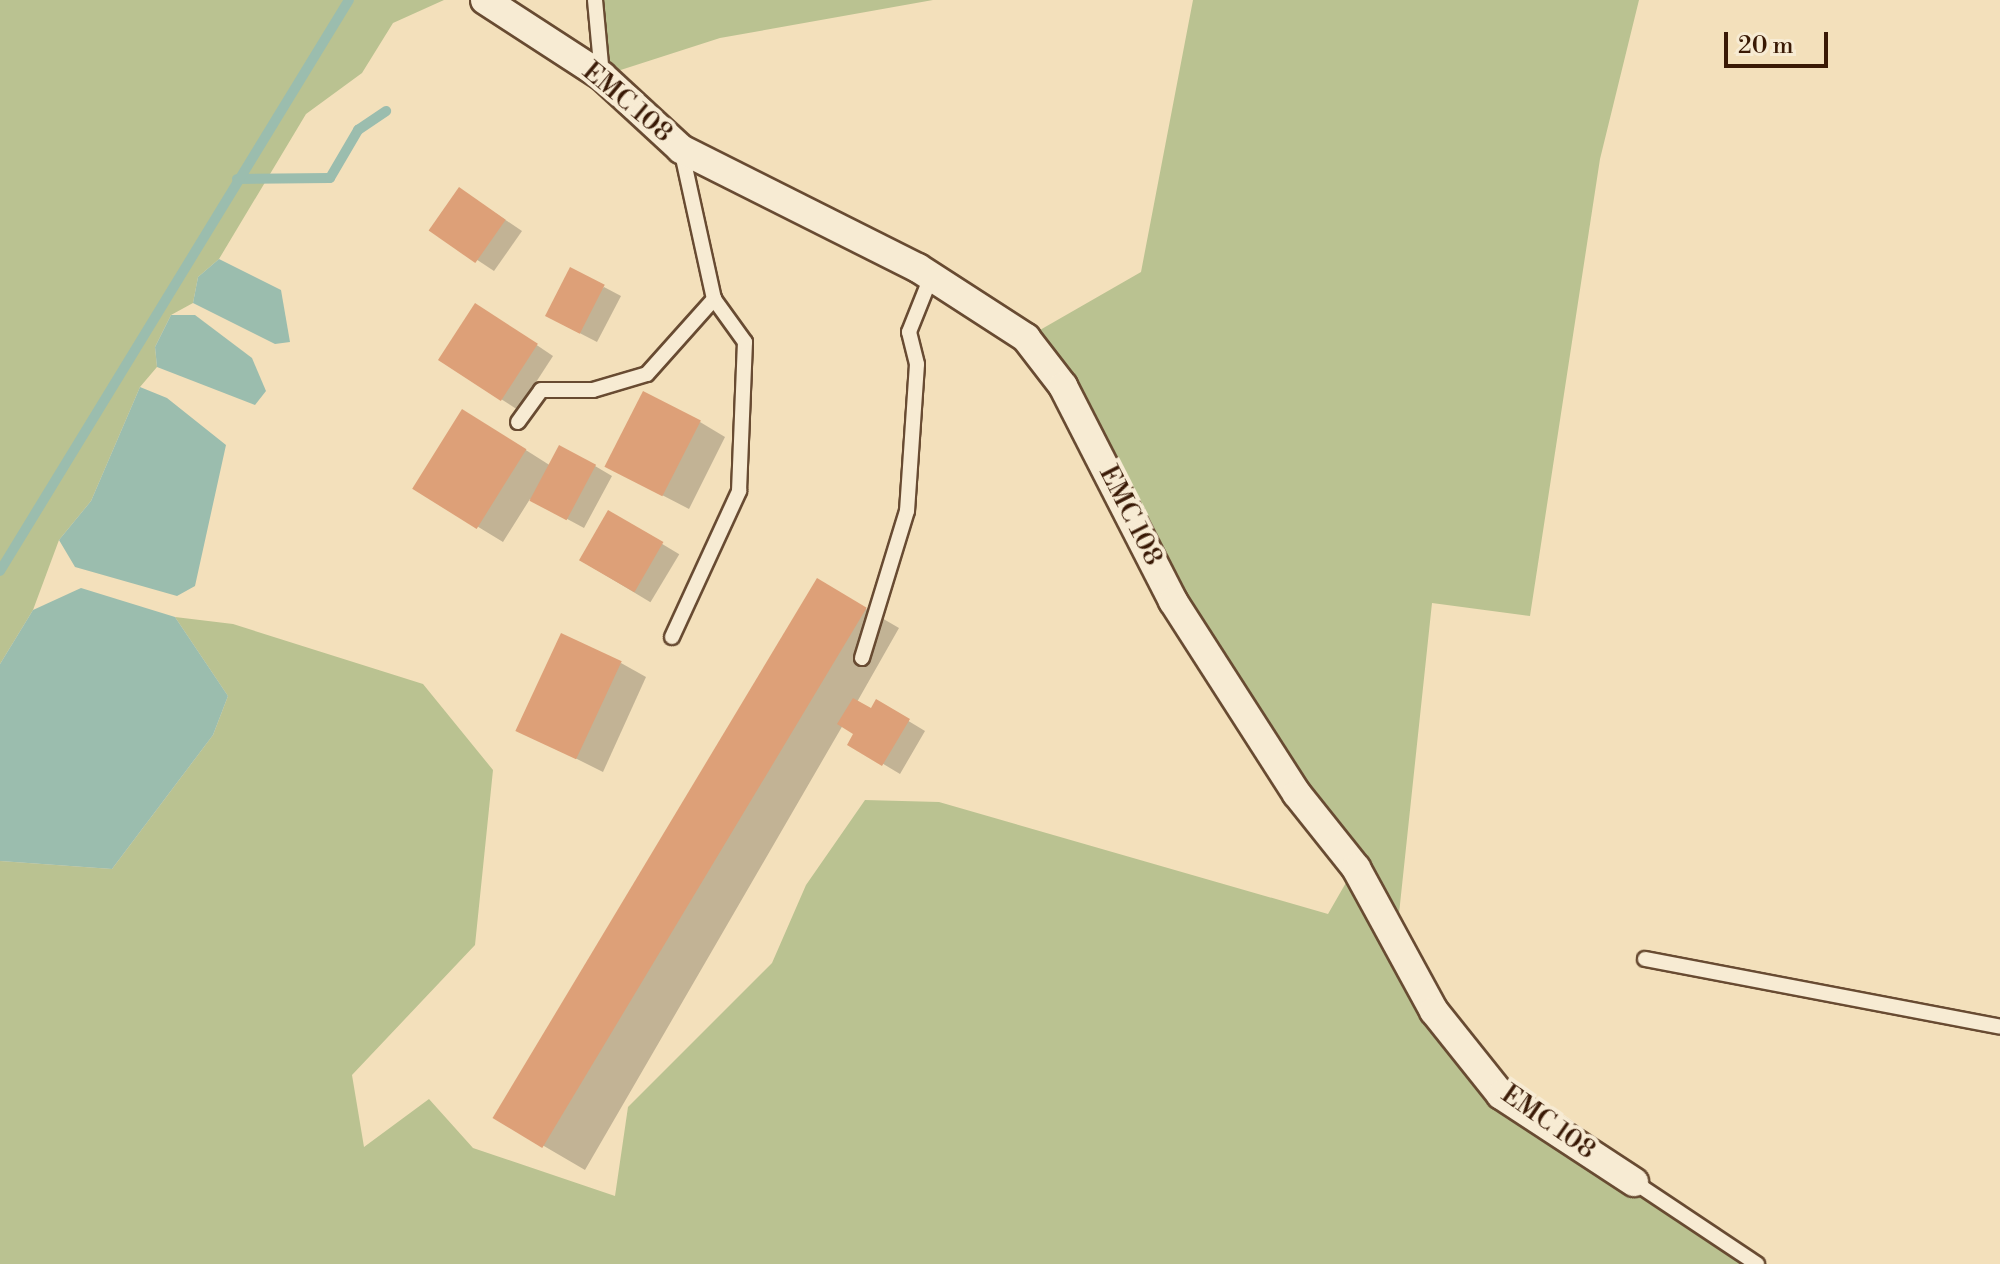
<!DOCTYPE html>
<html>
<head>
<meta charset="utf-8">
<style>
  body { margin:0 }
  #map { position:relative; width:2000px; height:1264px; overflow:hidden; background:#f3e0bb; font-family:"Libre Bodoni",serif }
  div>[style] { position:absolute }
  .green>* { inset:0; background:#bac291 }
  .water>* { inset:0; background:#9bbdae }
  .shadow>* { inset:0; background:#0003; transform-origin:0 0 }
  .stream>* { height:10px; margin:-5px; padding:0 5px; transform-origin:5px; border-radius:5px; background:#9bbdae }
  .building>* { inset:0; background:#dda078; transform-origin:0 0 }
  .roads { filter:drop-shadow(2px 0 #684b32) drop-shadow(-2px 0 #684b32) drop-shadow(0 2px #684b32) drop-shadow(0 -2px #684b32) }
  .lane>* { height:14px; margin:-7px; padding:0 7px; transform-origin:7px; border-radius:7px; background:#f7ebd3 }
  .street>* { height:28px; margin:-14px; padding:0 14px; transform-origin:14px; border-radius:14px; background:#f7ebd3 }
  span { translate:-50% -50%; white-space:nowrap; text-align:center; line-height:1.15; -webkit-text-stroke:8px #f7ebd3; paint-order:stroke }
  .street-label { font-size:26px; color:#391905 }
  .scale { position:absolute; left:1724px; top:32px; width:104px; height:36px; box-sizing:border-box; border:4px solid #391905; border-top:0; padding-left:10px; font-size:24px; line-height:28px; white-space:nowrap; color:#391905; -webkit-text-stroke:6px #f7ebd3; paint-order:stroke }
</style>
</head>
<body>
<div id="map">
  <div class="green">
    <div style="clip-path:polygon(0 0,444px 0,393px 23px,362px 73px,306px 114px,219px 259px,198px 277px,193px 303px,171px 315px,155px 347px,157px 367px,140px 387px,91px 501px,59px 540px,33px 610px,0 664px)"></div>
    <div style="clip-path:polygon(595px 0,933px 0,720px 38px,602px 76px)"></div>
    <div style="clip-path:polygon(1193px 0,1639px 0,1600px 159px,1530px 616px,1432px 603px,1396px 942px,1501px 1095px,1757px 1264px,0 1264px,0 861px,112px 869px,213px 735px,228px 696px,175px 617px,233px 624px,423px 684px,493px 770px,475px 945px,352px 1075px,364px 1147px,429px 1099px,473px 1148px,615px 1196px,628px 1107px,772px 963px,806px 885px,865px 800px,939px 802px,1328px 914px,1355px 867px,1026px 338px,1141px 272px)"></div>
  </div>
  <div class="water">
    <div style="clip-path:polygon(219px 259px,281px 290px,290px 342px,275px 344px,193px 303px,198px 277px)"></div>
    <div style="clip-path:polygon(171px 315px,195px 315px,252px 358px,266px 391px,255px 405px,157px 367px,155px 347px)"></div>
    <div style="clip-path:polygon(140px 387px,167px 398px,226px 445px,195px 586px,177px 596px,75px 567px,59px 540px,91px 501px)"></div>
    <div style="clip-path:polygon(81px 588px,175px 617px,228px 696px,213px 735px,112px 869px,0 861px,0 664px,33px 610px)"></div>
  </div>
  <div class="shadow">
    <div style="clip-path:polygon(476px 200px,522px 231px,494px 271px,432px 230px)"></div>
    <div style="clip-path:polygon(604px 287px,621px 296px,597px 342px,564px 325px)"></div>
    <div style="clip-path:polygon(492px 315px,553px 356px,518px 410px,440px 360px)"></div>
    <div style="clip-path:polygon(700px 422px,725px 437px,689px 509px,633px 480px)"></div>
    <div style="clip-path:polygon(488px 426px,551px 466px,595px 466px,612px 476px,584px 528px,530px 499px,503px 542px,416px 489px)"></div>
    <div style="left:609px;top:512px;width:82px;height:56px;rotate:31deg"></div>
    <div style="clip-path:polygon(818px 581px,899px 628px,857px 702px,872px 711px,877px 702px,925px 731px,900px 774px,850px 744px,856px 733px,843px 725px,585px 1170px,503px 1122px)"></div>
    <div style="clip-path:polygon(621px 663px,646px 677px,603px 772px,519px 730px)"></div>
  </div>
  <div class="stream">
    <div style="left:237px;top:179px;width:93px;rotate:-0.6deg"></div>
    <div style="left:330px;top:178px;width:56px;rotate:-59.7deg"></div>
    <div style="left:358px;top:130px;width:34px;rotate:-34deg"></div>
    <div style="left:0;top:571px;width:669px;rotate:-58.57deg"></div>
  </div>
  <div class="building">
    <div style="left:459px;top:187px;width:57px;height:53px;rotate:35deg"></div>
    <div style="left:570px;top:267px;width:39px;height:55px;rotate:27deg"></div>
    <div style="left:475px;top:303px;width:75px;height:68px;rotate:33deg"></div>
    <div style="left:643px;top:391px;width:65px;height:85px;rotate:27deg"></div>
    <div style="left:462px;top:409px;width:76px;height:94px;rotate:32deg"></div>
    <div style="left:559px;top:445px;width:42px;height:63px;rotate:28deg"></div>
    <div style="left:608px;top:510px;width:64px;height:58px;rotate:30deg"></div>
    <div style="left:817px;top:578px;width:58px;height:630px;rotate:31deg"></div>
    <div style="left:561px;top:633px;width:67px;height:108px;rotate:25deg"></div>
    <div style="clip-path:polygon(853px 698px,871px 708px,876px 699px,910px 719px,882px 766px,847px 745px,853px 734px,837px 724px)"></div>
  </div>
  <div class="roads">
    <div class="lane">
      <div style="left:595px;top:0;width:76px;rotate:84.7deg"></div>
      <div style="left:518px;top:422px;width:39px;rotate:-54deg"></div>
      <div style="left:541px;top:390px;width:52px"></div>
      <div style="left:593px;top:390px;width:56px;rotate:-16.5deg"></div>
      <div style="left:647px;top:374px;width:101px;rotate:-48.2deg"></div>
      <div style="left:714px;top:299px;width:154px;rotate:-102.4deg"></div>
      <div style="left:672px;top:637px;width:161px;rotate:-65.3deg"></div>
      <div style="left:739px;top:491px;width:149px;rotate:-87.7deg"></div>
      <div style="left:745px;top:342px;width:53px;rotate:-125.8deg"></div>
      <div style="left:862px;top:658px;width:154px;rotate:-73deg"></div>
      <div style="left:907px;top:511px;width:147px;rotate:-86.1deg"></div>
      <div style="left:917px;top:364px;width:33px;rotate:-104deg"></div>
      <div style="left:909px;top:332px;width:59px;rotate:-68.2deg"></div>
      <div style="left:1645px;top:959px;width:361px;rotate:10.8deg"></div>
      <div style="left:1634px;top:1182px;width:148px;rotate:33.7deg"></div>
    </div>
    <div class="street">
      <div style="left:485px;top:0;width:140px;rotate:33deg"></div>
      <div style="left:602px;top:76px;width:108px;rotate:42.7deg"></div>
      <div style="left:681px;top:149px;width:265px;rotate:26.7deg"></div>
      <div style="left:918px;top:268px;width:129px;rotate:32.9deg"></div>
      <div style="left:1026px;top:338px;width:61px;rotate:52.4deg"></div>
      <div style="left:1063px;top:386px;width:242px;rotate:62.9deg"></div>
      <div style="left:1173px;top:601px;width:229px;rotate:57.3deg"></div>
      <div style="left:1297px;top:794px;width:95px;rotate:51.4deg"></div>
      <div style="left:1356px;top:868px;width:163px;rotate:61.4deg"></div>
      <div style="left:1434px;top:1011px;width:107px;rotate:51.4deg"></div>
      <div style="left:1501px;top:1095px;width:159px;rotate:33.2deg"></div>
    </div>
  </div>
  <div class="street-label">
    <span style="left:627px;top:103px;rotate:40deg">EMC 108</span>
    <span style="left:1130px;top:516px;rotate:63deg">EMC 108</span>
    <span style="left:1548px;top:1123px;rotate:35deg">EMC 108</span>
  </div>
  <div class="scale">20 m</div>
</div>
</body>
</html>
